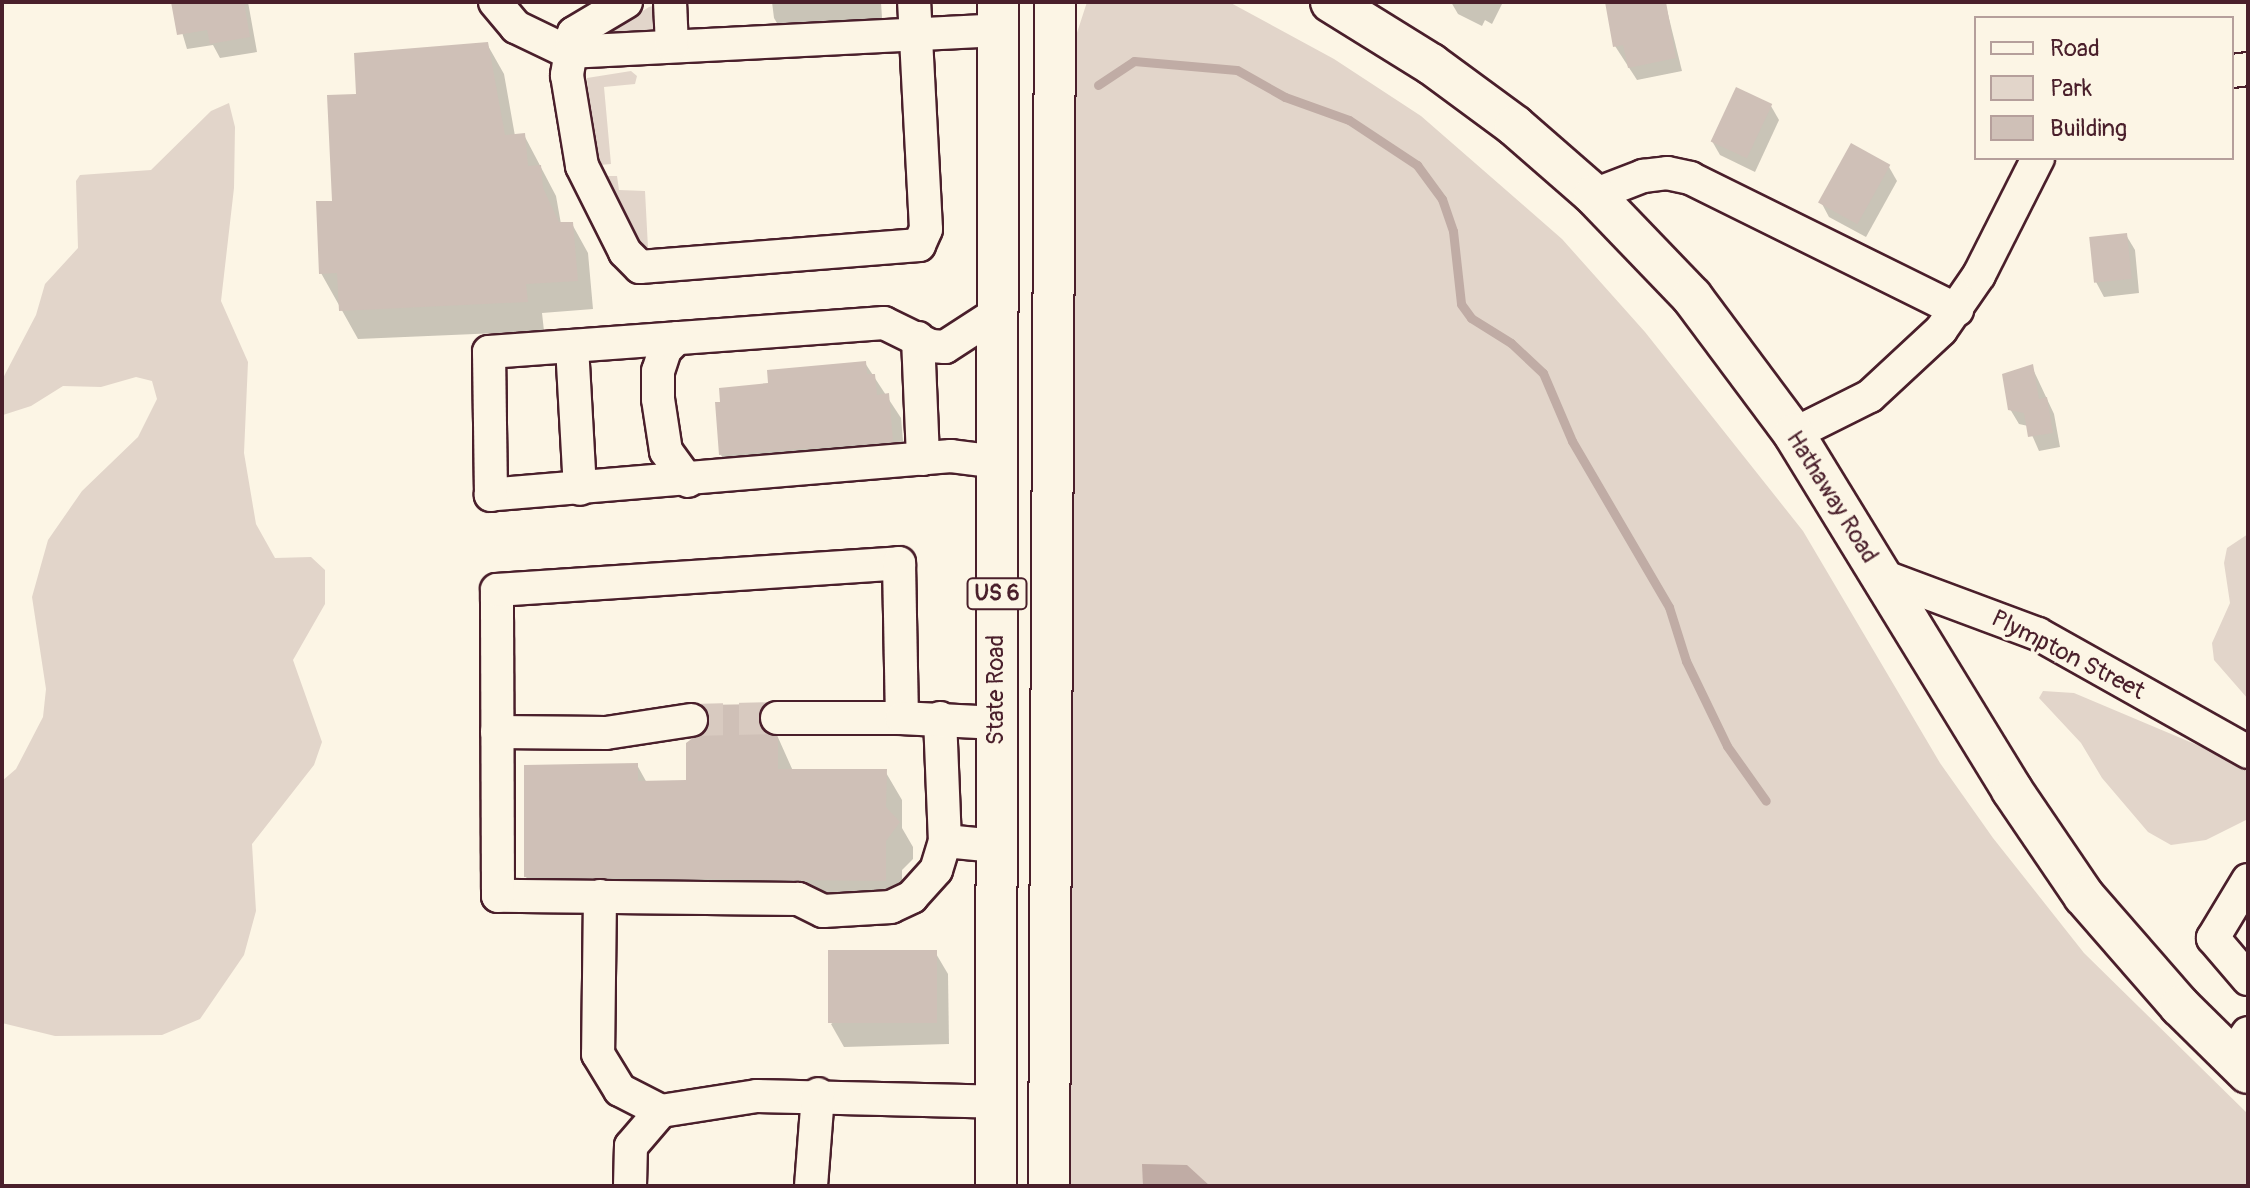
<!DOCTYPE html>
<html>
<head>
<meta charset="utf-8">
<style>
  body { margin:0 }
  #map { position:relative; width:2250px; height:1188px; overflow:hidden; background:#fcf5e5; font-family:Pangolin,sans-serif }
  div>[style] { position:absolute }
  .green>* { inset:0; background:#e2d5ca }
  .water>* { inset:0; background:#c0aca5 }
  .shadow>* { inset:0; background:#0003 }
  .stream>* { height:9px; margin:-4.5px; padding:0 4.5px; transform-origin:4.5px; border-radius:4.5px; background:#c0aca5 }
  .building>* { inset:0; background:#cfc0b7; transform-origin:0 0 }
  .minor-tunnel>* { height:32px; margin-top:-16px; transform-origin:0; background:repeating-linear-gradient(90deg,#d8cac0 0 32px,transparent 0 48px) }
  .roads { filter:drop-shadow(2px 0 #4a1f2b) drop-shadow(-2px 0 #4a1f2b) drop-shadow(0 2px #4a1f2b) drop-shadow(0 -2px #4a1f2b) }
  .minor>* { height:32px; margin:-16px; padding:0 16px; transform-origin:16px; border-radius:16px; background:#fcf5e5 }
  .major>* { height:40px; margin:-20px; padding:0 20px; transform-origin:20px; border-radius:20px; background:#fcf5e5 }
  span { translate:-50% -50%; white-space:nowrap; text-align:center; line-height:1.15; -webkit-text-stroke:7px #fcf5e5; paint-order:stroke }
  .shield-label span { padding:2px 6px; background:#fcf5e5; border:2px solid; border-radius:6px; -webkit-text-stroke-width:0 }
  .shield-label { font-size:22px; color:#4a1f2b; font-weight:700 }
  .street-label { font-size:24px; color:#4a1f2b }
  .frame { position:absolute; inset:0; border:4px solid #4a1f2b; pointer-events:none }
  .legend { position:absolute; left:1974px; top:16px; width:260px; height:144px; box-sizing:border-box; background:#fcf5e5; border:2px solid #b59f9b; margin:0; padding:10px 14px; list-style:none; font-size:24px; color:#4a1f2b }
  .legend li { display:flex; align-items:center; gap:16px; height:40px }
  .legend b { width:40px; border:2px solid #b59f9b }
</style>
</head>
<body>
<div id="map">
  <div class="green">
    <div style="clip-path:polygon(1087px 2px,1229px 2px,1334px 59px,1421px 116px,1562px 239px,1645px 332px,1803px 531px,1940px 763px,1993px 838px,2084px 953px,2248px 1114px,2248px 1186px,1069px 1186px,1074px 42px)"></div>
    <div style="clip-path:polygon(653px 6px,657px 38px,604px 36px,649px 7px)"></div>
    <div style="clip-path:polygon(631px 71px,637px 76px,635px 84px,604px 87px,611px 164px,600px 165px,594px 149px,587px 78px)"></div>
    <div style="clip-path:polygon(229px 103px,235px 127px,234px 188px,221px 301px,248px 362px,244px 453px,256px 524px,275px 558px,311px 557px,325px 570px,325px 604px,293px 660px,322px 742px,314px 765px,252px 844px,256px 911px,244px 955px,200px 1019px,162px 1035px,55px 1036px,2px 1023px,2px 781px,16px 769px,43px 717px,46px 689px,32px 597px,48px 540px,82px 491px,138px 437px,157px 399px,152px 381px,136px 377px,101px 387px,63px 386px,31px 406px,3px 415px,2px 380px,36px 315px,45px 284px,78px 248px,76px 181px,80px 175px,151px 170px,211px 111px)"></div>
    <div style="clip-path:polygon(606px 176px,617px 176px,619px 190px,645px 191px,648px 248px,637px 244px)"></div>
    <div style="clip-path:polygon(2248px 534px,2248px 699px,2214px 660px,2212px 643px,2230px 603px,2224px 563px,2227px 548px)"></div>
    <div style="clip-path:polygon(2043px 691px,2074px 693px,2247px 766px,2248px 819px,2206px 840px,2171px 845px,2148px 832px,2102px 778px,2081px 743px,2039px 698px)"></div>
  </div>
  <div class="water">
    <div style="clip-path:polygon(1142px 1164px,1187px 1165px,1210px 1186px,1143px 1186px)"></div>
  </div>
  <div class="shadow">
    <div style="clip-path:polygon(173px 2px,248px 2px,257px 52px,220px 58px,213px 45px,187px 49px)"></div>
    <div style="clip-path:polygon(772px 2px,881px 2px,883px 33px,787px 40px,774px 18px)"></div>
    <div style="clip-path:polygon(1451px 2px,1503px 2px,1492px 24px,1485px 20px,1482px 26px,1458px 14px)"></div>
    <div style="clip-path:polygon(1619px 2px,1665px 2px,1682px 71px,1637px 80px,1615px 46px)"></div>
    <div style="clip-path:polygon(487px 44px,504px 74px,515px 136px,524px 135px,556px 196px,561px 224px,572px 224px,588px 253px,593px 309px,542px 313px,544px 331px,358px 339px,321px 273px,358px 95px)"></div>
    <div style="clip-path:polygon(1771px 106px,1779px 120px,1755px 172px,1720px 155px,1712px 141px)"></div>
    <div style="clip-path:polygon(1889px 167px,1897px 181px,1866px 237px,1829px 217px,1821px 202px)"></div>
    <div style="clip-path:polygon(2126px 235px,2135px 250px,2139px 293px,2104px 297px,2096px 282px)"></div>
    <div style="clip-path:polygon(865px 363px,901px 418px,905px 464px,734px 477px,721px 455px,771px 385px)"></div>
    <div style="clip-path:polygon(2032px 367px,2054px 414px,2060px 447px,2039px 451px,2028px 426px,2019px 424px,2010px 409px)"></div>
    <div style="clip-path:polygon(764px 706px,793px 771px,885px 771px,902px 800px,902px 828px,913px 847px,913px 859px,902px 870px,902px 909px,543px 906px,526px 877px,637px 765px,647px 783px,688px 782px)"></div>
    <div style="clip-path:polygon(935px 952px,948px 974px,949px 1044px,844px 1047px,831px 1024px)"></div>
  </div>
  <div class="stream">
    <div style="left:1098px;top:85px;width:43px;rotate:-33.7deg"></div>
    <div style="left:1134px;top:61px;width:103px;rotate:5deg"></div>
    <div style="left:1237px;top:70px;width:55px;rotate:29.4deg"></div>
    <div style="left:1285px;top:97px;width:68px;rotate:19.8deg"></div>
    <div style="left:1349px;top:120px;width:82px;rotate:33.5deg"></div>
    <div style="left:1417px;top:165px;width:42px;rotate:53.7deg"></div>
    <div style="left:1442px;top:199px;width:34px;rotate:71deg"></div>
    <div style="left:1453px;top:231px;width:73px;rotate:83.7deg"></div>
    <div style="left:1461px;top:304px;width:17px;rotate:54deg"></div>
    <div style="left:1471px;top:318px;width:47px;rotate:32deg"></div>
    <div style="left:1511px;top:343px;width:44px;rotate:43.2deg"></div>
    <div style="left:1543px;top:373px;width:74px;rotate:66.9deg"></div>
    <div style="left:1572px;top:441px;width:192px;rotate:59.7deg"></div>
    <div style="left:1669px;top:607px;width:57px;rotate:72.5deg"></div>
    <div style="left:1686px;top:661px;width:94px;rotate:64.2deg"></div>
    <div style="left:1727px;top:746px;width:67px;rotate:54.7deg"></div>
  </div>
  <div class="building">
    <div style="clip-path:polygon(171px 2px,244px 2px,250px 37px,210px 44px,207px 30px,177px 35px)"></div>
    <div style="clip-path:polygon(1605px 2px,1666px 2px,1676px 58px,1628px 68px,1623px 45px,1613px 47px)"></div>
    <div style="clip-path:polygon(488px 42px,505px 135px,525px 133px,528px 166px,541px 165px,543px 188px,559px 222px,573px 222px,578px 281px,526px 284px,528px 302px,339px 311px,337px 273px,319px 274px,316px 201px,332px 201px,327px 95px,356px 94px,354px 53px)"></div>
    <div style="left:1736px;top:87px;width:40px;height:60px;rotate:25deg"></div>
    <div style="left:1851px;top:143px;width:45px;height:68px;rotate:29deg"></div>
    <div style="left:2127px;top:233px;width:46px;height:38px;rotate:84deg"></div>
    <div style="clip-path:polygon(866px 361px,867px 374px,875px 374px,877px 395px,889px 393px,893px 442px,719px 455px,715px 402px,720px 402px,719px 388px,768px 383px,767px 370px)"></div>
    <div style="clip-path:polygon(2033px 364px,2039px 399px,2047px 397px,2053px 433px,2028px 437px,2024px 413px,2008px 410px,2002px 374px)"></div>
    <div style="clip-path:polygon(765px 704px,758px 719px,767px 734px,778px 737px,778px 769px,887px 769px,886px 807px,900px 822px,886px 841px,886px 881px,524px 877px,524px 765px,638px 763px,638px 781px,686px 780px,686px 743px,709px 726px,701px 705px)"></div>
    <div style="left:937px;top:950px;width:73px;height:109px;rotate:90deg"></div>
  </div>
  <div class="minor-tunnel">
    <div style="left:691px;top:720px;width:86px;rotate:-1.3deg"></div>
  </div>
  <div class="roads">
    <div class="minor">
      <div style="left:495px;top:2px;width:33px;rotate:50deg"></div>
      <div style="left:516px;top:27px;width:58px;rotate:25.7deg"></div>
      <div style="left:568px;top:52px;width:432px;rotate:-2.9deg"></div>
      <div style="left:626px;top:2px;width:61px;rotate:149.2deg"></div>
      <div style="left:574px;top:33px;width:43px;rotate:99.5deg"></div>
      <div style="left:567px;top:75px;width:92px;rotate:80.6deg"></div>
      <div style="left:582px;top:166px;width:96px;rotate:63.4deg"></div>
      <div style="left:625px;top:252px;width:21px;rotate:45deg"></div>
      <div style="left:640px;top:267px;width:280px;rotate:-4.5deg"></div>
      <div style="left:919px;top:245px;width:17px;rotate:-66deg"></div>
      <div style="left:926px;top:229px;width:227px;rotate:-93deg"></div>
      <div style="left:670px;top:2px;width:44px;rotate:87.4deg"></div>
      <div style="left:2232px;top:71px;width:16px;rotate:-7deg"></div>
      <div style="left:1594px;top:195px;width:53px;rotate:-21.2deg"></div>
      <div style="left:1643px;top:176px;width:24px;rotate:-7deg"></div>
      <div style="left:1667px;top:173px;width:24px;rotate:12deg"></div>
      <div style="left:1690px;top:178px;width:298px;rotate:26.3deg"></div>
      <div style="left:677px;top:338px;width:17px;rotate:135deg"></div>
      <div style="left:665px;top:350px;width:22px;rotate:108deg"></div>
      <div style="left:658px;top:371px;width:28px;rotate:90deg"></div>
      <div style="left:658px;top:399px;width:53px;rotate:81.3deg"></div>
      <div style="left:666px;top:451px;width:37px;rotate:54deg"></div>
      <div style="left:918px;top:338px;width:121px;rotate:87.6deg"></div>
      <div style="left:572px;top:346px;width:143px;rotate:86.8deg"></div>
      <div style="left:1794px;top:434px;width:85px;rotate:-26.6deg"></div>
      <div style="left:1870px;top:396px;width:97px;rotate:-42.9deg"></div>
      <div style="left:1941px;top:330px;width:67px;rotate:-55.4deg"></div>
      <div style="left:1979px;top:275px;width:131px;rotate:-63.2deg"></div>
      <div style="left:997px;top:462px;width:46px;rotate:-172.6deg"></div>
      <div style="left:951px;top:456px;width:462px;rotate:175.2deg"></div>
      <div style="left:491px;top:495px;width:143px;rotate:-90.8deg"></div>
      <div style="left:489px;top:352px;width:396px;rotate:-4.2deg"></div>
      <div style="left:884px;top:323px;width:52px;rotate:26.1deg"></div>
      <div style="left:931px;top:346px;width:14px;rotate:4deg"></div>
      <div style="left:945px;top:347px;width:64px;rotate:-32.9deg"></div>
      <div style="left:1880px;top:575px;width:169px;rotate:20.5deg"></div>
      <div style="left:2038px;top:634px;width:241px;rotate:29.3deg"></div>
      <div style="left:777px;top:718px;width:125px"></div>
      <div style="left:940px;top:718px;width:123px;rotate:87.7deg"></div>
      <div style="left:497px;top:732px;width:109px;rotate:0.5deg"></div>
      <div style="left:606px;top:733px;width:86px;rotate:-8.7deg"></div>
      <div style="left:996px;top:846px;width:51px;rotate:-174.4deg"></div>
      <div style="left:945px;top:841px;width:30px;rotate:107deg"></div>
      <div style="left:936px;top:870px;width:36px;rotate:132deg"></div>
      <div style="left:912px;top:897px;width:23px;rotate:155deg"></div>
      <div style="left:891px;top:907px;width:68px;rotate:176.6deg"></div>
      <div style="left:823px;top:911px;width:28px;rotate:-154deg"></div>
      <div style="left:798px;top:899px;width:300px;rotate:-179.4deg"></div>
      <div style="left:498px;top:896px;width:306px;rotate:-90.2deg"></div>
      <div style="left:497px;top:590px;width:403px;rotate:-3.8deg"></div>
      <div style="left:899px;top:563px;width:155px;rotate:88.9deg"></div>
      <div style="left:902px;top:718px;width:94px;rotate:3deg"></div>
      <div style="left:2248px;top:880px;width:68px;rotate:121.1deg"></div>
      <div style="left:2213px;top:938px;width:54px;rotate:49.5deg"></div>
      <div style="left:600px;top:896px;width:158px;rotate:90.7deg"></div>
      <div style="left:598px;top:1054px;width:42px;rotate:58.6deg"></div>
      <div style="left:620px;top:1090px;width:46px;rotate:27.1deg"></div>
      <div style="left:2231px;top:1058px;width:30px;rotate:-56deg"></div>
      <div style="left:630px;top:1186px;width:40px;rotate:-88.6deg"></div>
      <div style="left:631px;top:1146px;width:46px;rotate:-49.4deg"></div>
      <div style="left:661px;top:1111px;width:97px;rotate:-8.9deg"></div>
      <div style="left:757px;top:1096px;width:240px;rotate:1.4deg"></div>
      <div style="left:811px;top:1186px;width:92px;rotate:-85.6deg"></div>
    </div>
    <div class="major">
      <div style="left:1331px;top:2px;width:118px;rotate:31.8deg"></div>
      <div style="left:1431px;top:64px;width:104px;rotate:36.4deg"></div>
      <div style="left:1515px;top:126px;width:105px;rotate:41.1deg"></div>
      <div style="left:1594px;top:195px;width:141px;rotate:46.1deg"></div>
      <div style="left:1692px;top:297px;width:171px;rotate:53.3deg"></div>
      <div style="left:1794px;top:434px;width:417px;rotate:58.5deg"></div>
      <div style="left:2012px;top:790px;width:128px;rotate:55.8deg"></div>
      <div style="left:2084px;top:896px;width:146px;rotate:48.9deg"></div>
      <div style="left:2180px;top:1006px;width:95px;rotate:44.6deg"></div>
      <div style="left:996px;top:1186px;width:1184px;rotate:-89.9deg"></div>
      <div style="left:1049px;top:1186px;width:1184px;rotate:-89.71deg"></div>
    </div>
  </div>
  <div class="shield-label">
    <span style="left:997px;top:594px">US 6</span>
  </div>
  <div class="street-label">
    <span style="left:1832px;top:497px;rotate:58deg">Hathaway Road</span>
    <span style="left:2068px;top:655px;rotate:27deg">Plympton Street</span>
    <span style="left:996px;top:690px;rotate:-90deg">State Road</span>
  </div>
  <div class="frame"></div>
  <ul class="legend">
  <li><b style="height:10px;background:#fcf5e5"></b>Road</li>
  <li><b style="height:22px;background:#e2d5ca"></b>Park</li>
  <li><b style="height:22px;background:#cfc0b7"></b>Building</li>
  </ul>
</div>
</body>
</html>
